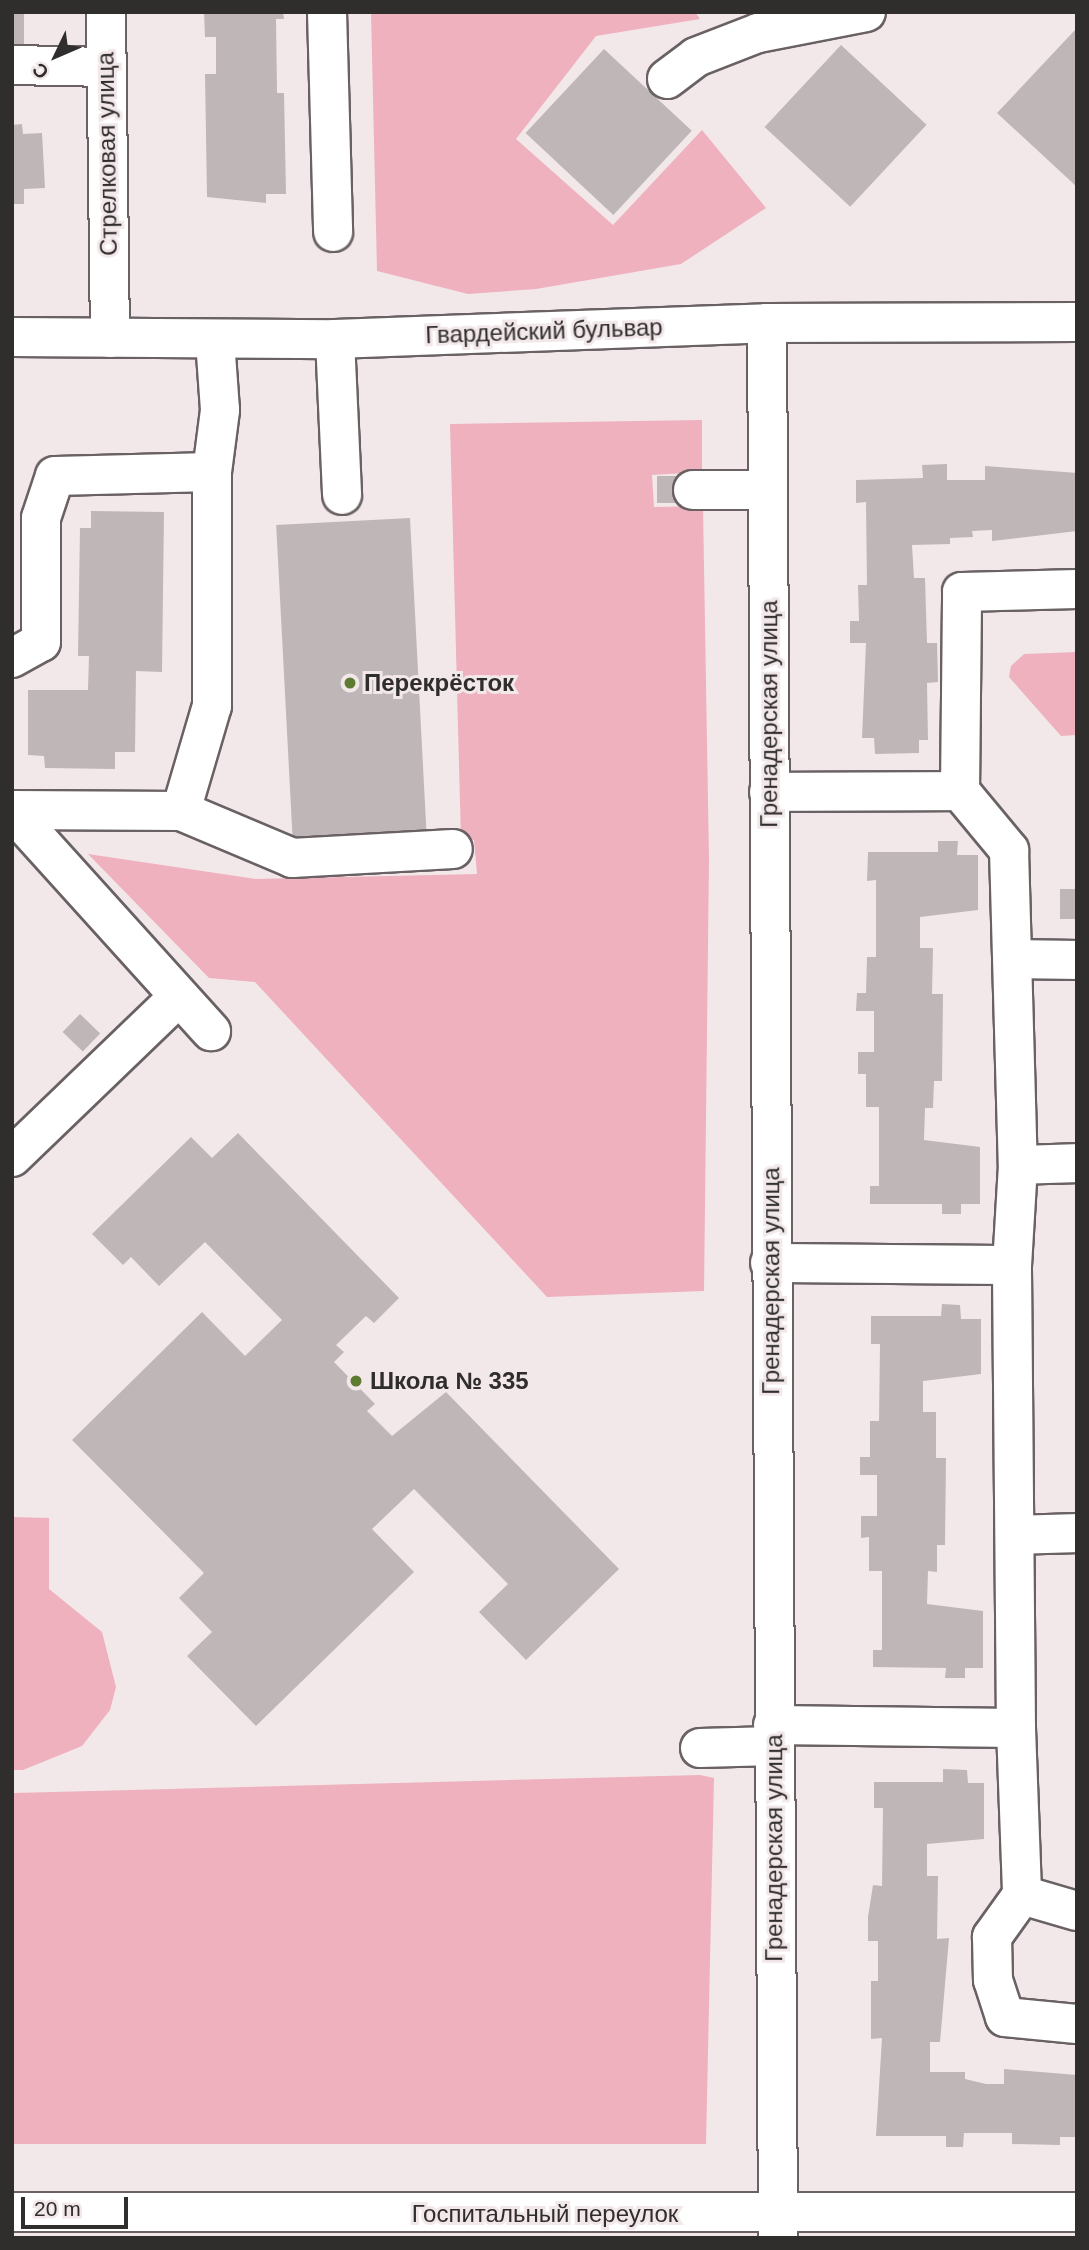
<!DOCTYPE html>
<html>
<head>
<meta charset="utf-8">
<style>
  body { margin:0 }
  #map { position:relative; width:1089px; height:2250px; overflow:hidden; background:#f2e8ea; font-family:Arial,sans-serif }
  div>[style] { position:absolute }
  .green>* { inset:0; background:#efb1be }
  .building>* { inset:0; background:#bfb6b8; transform-origin:0 0 }
  .roads { filter:drop-shadow(2px 0 #696163) drop-shadow(-2px 0 #696163) drop-shadow(0 2px #696163) drop-shadow(0 -2px #696163) }
  .minor>* { height:38px; margin:-19px; padding:0 19px; transform-origin:19px; border-radius:19px; background:#fff }
  .dots>* { width:19px; height:19px; translate:-50% -50%; box-sizing:border-box; border:4px solid #f2e8ea; border-radius:50% }
  span { translate:-50% -50%; white-space:nowrap; text-align:center; line-height:1.15; -webkit-text-stroke:6px #f2e8ea; paint-order:stroke }
  .street-label { font-size:24px; color:#302d2d }
  .poi-label { font-size:24px; color:#302d2d; font-weight:700 }
  .left { translate:0 -50%; text-align:left }
  .frame { position:absolute; inset:0; border:14px solid #302d2d; pointer-events:none }
  .north { position:absolute; left:21px; top:21px; width:70px; height:70px; -webkit-text-stroke:5px #f2e8ea; paint-order:stroke; rotate:226deg; font-size:19px; font-weight:700; line-height:28px; text-align:center; color:#302d2d }
  .north::after { content:''; display:block; margin:auto; width:24px; height:32px; background:#302d2d; clip-path:polygon(50% 0,100% 100%,50% 72%,0 100%) }
  .scale { position:absolute; left:21px; top:2197px; width:107px; height:32px; box-sizing:border-box; border:4px solid #302d2d; border-top:0; padding-left:9px; font-size:21px; line-height:24px; white-space:nowrap; color:#302d2d; -webkit-text-stroke:5px #f2e8ea; paint-order:stroke }
</style>
</head>
<body>
<div id="map">
  <div class="green">
    <div style="clip-path:polygon(371px 12px,695px 12px,700px 19px,596px 36px,516px 139px,613px 225px,702px 130px,766px 208px,681px 264px,536px 289px,468px 294px,377px 271px)"></div>
    <div style="clip-path:polygon(702px 420px,702px 472px,652px 475px,654px 507px,703px 506px,709px 859px,704px 1291px,547px 1297px,255px 982px,209px 978px,88px 854px,256px 879px,477px 874px,474px 840px,461px 840px,450px 424px)"></div>
    <div style="clip-path:polygon(1077px 652px,1077px 735px,1061px 736px,1009px 677px,1011px 666px,1024px 654px)"></div>
    <div style="clip-path:polygon(12px 1517px,49px 1518px,49px 1589px,102px 1632px,116px 1687px,110px 1710px,82px 1746px,23px 1770px,12px 1770px)"></div>
    <div style="clip-path:polygon(700px 1775px,714px 1778px,706px 2144px,12px 2144px,14px 1793px)"></div>
  </div>
  <div class="building">
    <div style="left:12px;top:12px;width:12px;height:33px"></div>
    <div style="clip-path:polygon(204px 12px,283px 12px,284px 19px,276px 19px,277px 93px,284px 93px,286px 194px,266px 194px,266px 203px,207px 197px,205px 74px,216px 74px,216px 37px,205px 37px)"></div>
    <div style="clip-path:polygon(1075px 30px,1077px 32px,1077px 187px,997px 113px)"></div>
    <div style="left:841px;top:45px;width:117px;height:112px;rotate:43deg"></div>
    <div style="left:604px;top:49px;width:120px;height:115px;rotate:43deg"></div>
    <div style="clip-path:polygon(22px 124px,23px 134px,42px 133px,45px 188px,24px 189px,24px 204px,12px 204px,12px 125px)"></div>
    <div style="clip-path:polygon(947px 464px,947px 480px,985px 480px,985px 466px,1077px 473px,1077px 531px,992px 541px,992px 530px,972px 531px,973px 537px,950px 538px,950px 544px,912px 545px,914px 578px,925px 578px,927px 643px,937px 643px,938px 682px,927px 683px,928px 740px,919px 740px,919px 753px,875px 754px,874px 738px,862px 738px,866px 643px,850px 643px,850px 621px,859px 621px,858px 585px,867px 585px,866px 502px,856px 503px,856px 480px,923px 478px,922px 465px)"></div>
    <div style="left:657px;top:476px;width:26px;height:27px"></div>
    <div style="clip-path:polygon(91px 511px,164px 512px,162px 672px,136px 671px,135px 752px,115px 752px,115px 769px,45px 768px,44px 756px,28px 755px,28px 690px,88px 690px,89px 656px,78px 656px,80px 528px,91px 528px)"></div>
    <div style="left:410px;top:518px;width:325px;height:134px;rotate:87deg"></div>
    <div style="clip-path:polygon(938px 841px,958px 841px,957px 855px,978px 855px,978px 910px,920px 917px,920px 948px,933px 948px,932px 994px,943px 994px,942px 1081px,934px 1081px,933px 1108px,925px 1108px,924px 1140px,980px 1147px,980px 1204px,961px 1204px,961px 1214px,942px 1214px,942px 1204px,870px 1204px,870px 1186px,879px 1186px,879px 1107px,866px 1107px,866px 1074px,858px 1074px,858px 1052px,874px 1052px,874px 1011px,856px 1011px,857px 993px,866px 993px,867px 957px,876px 957px,876px 880px,867px 881px,868px 852px,938px 852px)"></div>
    <div style="left:1060px;top:889px;width:17px;height:30px"></div>
    <div style="left:80px;top:1014px;width:28px;height:25px;rotate:44deg"></div>
    <div style="clip-path:polygon(238px 1133px,399px 1298px,374px 1323px,366px 1316px,336px 1345px,344px 1352px,334px 1362px,375px 1404px,367px 1411px,392px 1436px,446px 1392px,619px 1569px,526px 1660px,479px 1612px,508px 1584px,414px 1489px,372px 1529px,414px 1572px,256px 1726px,187px 1656px,212px 1632px,179px 1598px,204px 1573px,72px 1440px,202px 1312px,245px 1356px,282px 1320px,205px 1242px,159px 1286px,131px 1257px,123px 1265px,92px 1234px,191px 1137px,212px 1158px)"></div>
    <div style="clip-path:polygon(942px 1304px,960px 1305px,961px 1319px,981px 1319px,981px 1374px,923px 1381px,923px 1412px,936px 1412px,936px 1458px,946px 1458px,945px 1545px,937px 1545px,937px 1572px,928px 1571px,927px 1604px,983px 1611px,983px 1668px,965px 1668px,965px 1678px,945px 1678px,946px 1668px,873px 1667px,873px 1650px,882px 1650px,882px 1571px,869px 1571px,869px 1537px,861px 1538px,861px 1516px,877px 1516px,877px 1475px,860px 1475px,860px 1457px,870px 1457px,870px 1421px,879px 1421px,880px 1344px,871px 1344px,871px 1316px,941px 1316px)"></div>
    <div style="clip-path:polygon(943px 1769px,967px 1770px,968px 1783px,984px 1783px,984px 1839px,927px 1844px,927px 1876px,938px 1876px,937px 1939px,949px 1938px,940px 2042px,930px 2042px,930px 2072px,965px 2072px,965px 2079px,986px 2084px,1004px 2084px,1004px 2069px,1077px 2075px,1077px 2137px,1060px 2137px,1060px 2145px,1012px 2144px,1012px 2133px,964px 2133px,963px 2147px,946px 2147px,946px 2136px,876px 2136px,882px 2038px,871px 2039px,871px 1981px,878px 1981px,878px 1941px,868px 1941px,868px 1917px,873px 1885px,882px 1886px,883px 1808px,874px 1808px,874px 1782px,943px 1782px)"></div>
  </div>
  <div class="roads">
    <div class="minor">
      <div style="left:106px;top:12px;width:326px;rotate:89.3deg"></div>
      <div style="left:327px;top:12px;width:220px;rotate:88.4deg"></div>
      <div style="left:12px;top:65px;width:93px;rotate:1.2deg"></div>
      <div style="left:667px;top:79px;width:36px;rotate:-37deg"></div>
      <div style="left:696px;top:57px;width:66px;rotate:-21.2deg"></div>
      <div style="left:758px;top:33px;width:110px;rotate:-11deg"></div>
      <div style="left:767px;top:323px;width:1915px;rotate:89.67deg"></div>
      <div style="left:12px;top:337px;width:323px;rotate:0.4deg"></div>
      <div style="left:335px;top:339px;width:432px;rotate:-2.1deg"></div>
      <div style="left:767px;top:323px;width:310px;rotate:-0.2deg"></div>
      <div style="left:335px;top:339px;width:156px;rotate:87.4deg"></div>
      <div style="left:693px;top:490px;width:75px"></div>
      <div style="left:12px;top:658px;width:33px;rotate:-29deg"></div>
      <div style="left:41px;top:642px;width:124px;rotate:-90deg"></div>
      <div style="left:41px;top:518px;width:44px;rotate:-71.6deg"></div>
      <div style="left:55px;top:476px;width:157px;rotate:-1.5deg"></div>
      <div style="left:960px;top:791px;width:199px;rotate:-89.4deg"></div>
      <div style="left:962px;top:592px;width:115px;rotate:-1.5deg"></div>
      <div style="left:769px;top:792px;width:191px;rotate:-0.3deg"></div>
      <div style="left:960px;top:791px;width:77px;rotate:50.3deg"></div>
      <div style="left:1009px;top:850px;width:315px;rotate:88.4deg"></div>
      <div style="left:1018px;top:1165px;width:100px;rotate:93.4deg"></div>
      <div style="left:1012px;top:1265px;width:242px;rotate:-179.5deg"></div>
      <div style="left:12px;top:810px;width:169px;rotate:0.3deg"></div>
      <div style="left:181px;top:811px;width:121px;rotate:22.9deg"></div>
      <div style="left:292px;top:858px;width:161px;rotate:-3.2deg"></div>
      <div style="left:12px;top:811px;width:297px;rotate:47.9deg"></div>
      <div style="left:181px;top:811px;width:109px;rotate:-73.6deg"></div>
      <div style="left:212px;top:706px;width:234px;rotate:-90deg"></div>
      <div style="left:212px;top:472px;width:63px;rotate:-82.6deg"></div>
      <div style="left:220px;top:410px;width:70px;rotate:-94.1deg"></div>
      <div style="left:1013px;top:959px;width:64px;rotate:0.9deg"></div>
      <div style="left:12px;top:1157px;width:231px;rotate:-43.9deg"></div>
      <div style="left:1018px;top:1165px;width:59px;rotate:-1.9deg"></div>
      <div style="left:1015px;top:1535px;width:62px;rotate:-1.8deg"></div>
      <div style="left:773px;top:1725px;width:243px;rotate:0.7deg"></div>
      <div style="left:1016px;top:1728px;width:463px;rotate:-90.5deg"></div>
      <div style="left:1016px;top:1728px;width:167px;rotate:87.9deg"></div>
      <div style="left:1022px;top:1895px;width:57px;rotate:16.2deg"></div>
      <div style="left:700px;top:1748px;width:74px;rotate:-1.5deg"></div>
      <div style="left:1022px;top:1895px;width:52px;rotate:125.5deg"></div>
      <div style="left:992px;top:1937px;width:43px;rotate:88.7deg"></div>
      <div style="left:993px;top:1980px;width:39px;rotate:72deg"></div>
      <div style="left:1005px;top:2017px;width:72px;rotate:5.6deg"></div>
      <div style="left:12px;top:2212px;width:1065px"></div>
    </div>
  </div>
  <div class="dots">
    <div style="left:350px;top:683px;background:#5e7c31"></div>
    <div style="left:356px;top:1381px;background:#5e7c31"></div>
  </div>
  <div class="street-label">
    <span style="left:107px;top:154px;rotate:-91deg">Стрелковая улица</span>
    <span style="left:544px;top:331px;rotate:-2deg">Гвардейский бульвар</span>
    <span style="left:769px;top:714px;rotate:-90deg">Гренадерская улица</span>
    <span style="left:771px;top:1281px;rotate:-90deg">Гренадерская улица</span>
    <span style="left:774px;top:1848px;rotate:-90deg">Гренадерская улица</span>
    <span style="left:545px;top:2214px">Госпитальный переулок</span>
  </div>
  <div class="poi-label">
    <span class="left" style="left:364px;top:683px">Перекрёсток</span>
    <span class="left" style="left:370px;top:1381px">Школа № 335</span>
  </div>
  <div class="frame"></div>
  <div class="north">С</div>
  <div class="scale">20 m</div>
</div>
</body>
</html>
